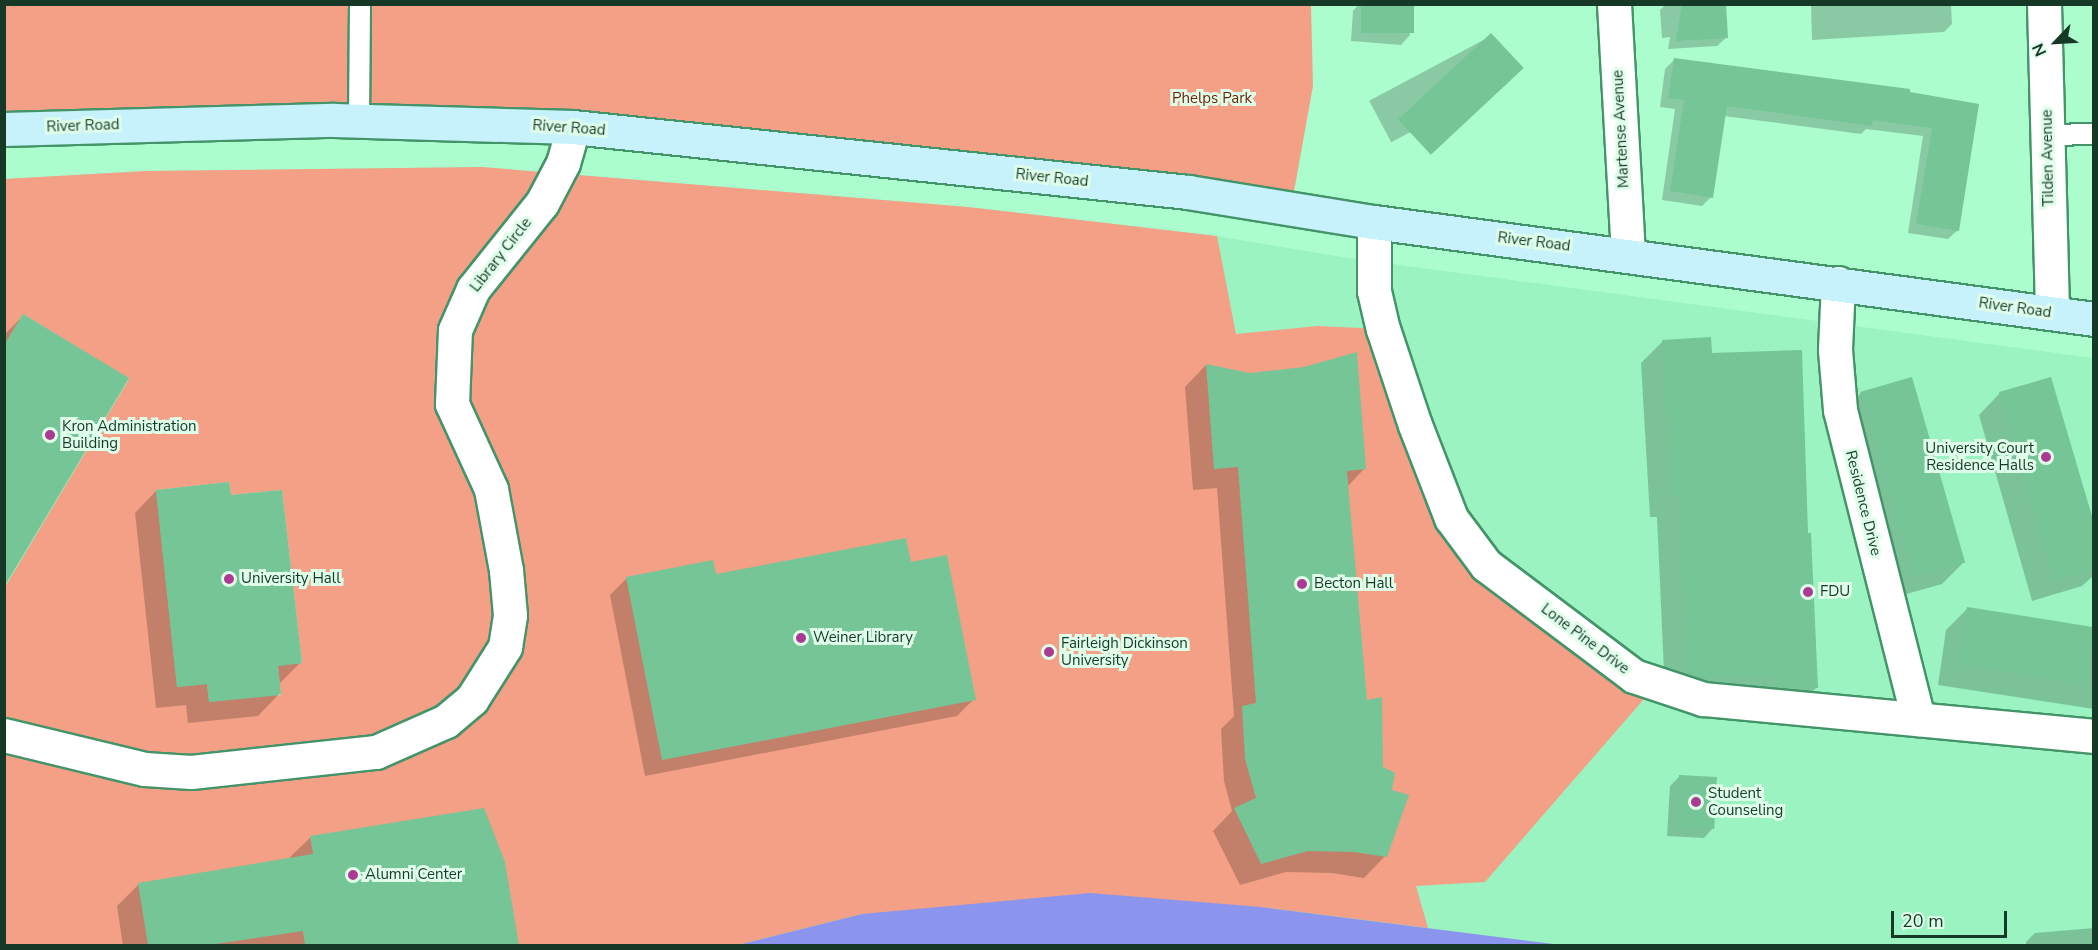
<!DOCTYPE html>
<html>
<head>
<meta charset="utf-8">
<style>
  body { margin:0 }
  #map { position:relative; width:2098px; height:950px; overflow:hidden; background:#acfdcd; font-family:"Nunito Sans",sans-serif }
  div>[style] { position:absolute }
  .built>* { inset:0; background:#9af3c0 }
  .green>* { inset:0; background:#f3a086 }
  .water>* { inset:0; background:#8c95ee }
  .shadow>* { inset:0; background:#0003; transform-origin:0 0 }
  .building>* { inset:0; background:#75c597; transform-origin:0 0 }
  .roads { filter:drop-shadow(2px 0 #44946a) drop-shadow(-2px 0 #44946a) drop-shadow(0 2px #44946a) drop-shadow(0 -2px #44946a) }
  .service>* { height:20px; margin:-10px; padding:0 10px; transform-origin:10px; border-radius:10px; background:#fff }
  .minor>* { height:33px; margin:-16.5px; padding:0 16.5px; transform-origin:16.5px; border-radius:16.5px; background:#fff }
  .secondary>* { height:33px; margin:-16.5px; padding:0 16.5px; transform-origin:16.5px; border-radius:16.5px; background:#c7f2fc }
  .dots>* { width:16px; height:16px; translate:-50% -50%; box-sizing:border-box; border:3px solid #dffeea; border-radius:50% }
  span { translate:-50% -50%; white-space:nowrap; text-align:center; line-height:1.15; -webkit-text-stroke:6px #dffeea; paint-order:stroke }
  .park-label { font-size:15px; color:#6d1f03 }
  .street-label { font-size:15px; color:#163826 }
  .poi-label { font-size:15px; color:#163826 }
  .left { translate:0 -50%; text-align:left }
  .right { translate:-100% -50%; text-align:right }
  .frame { position:absolute; inset:0; border:6px solid #163826; pointer-events:none }
  .north { position:absolute; left:2026px; top:12px; width:60px; height:60px; -webkit-text-stroke:4px #dffeea; paint-order:stroke; rotate:245deg; font-size:16px; font-weight:700; line-height:24px; text-align:center; color:#163826 }
  .north::after { content:''; display:block; margin:auto; width:21px; height:27px; background:#163826; clip-path:polygon(50% 0,100% 100%,50% 72%,0 100%) }
  .scale { position:absolute; left:1891px; top:911px; width:116px; height:27px; box-sizing:border-box; border:3px solid #163826; border-top:0; padding-left:8px; font-size:18px; line-height:21px; white-space:nowrap; color:#163826; -webkit-text-stroke:4px #dffeea; paint-order:stroke }
</style>
</head>
<body>
<div id="map">
  <div class="built">
    <div style="clip-path:polygon(482px 167px,968px 207px,1217px 236px,1348px 258px,2093px 358px,2093px 945px,5px 946px,5px 179px,146px 171px)"></div>
  </div>
  <div class="green">
    <div style="clip-path:polygon(4px 5px,1311px 5px,1313px 86px,1291px 208px,573px 127px,5px 129px)"></div>
    <div style="clip-path:polygon(evenodd,482px 167px,968px 207px,1217px 236px,1236px 334px,1317px 326px,1383px 329px,1451px 518px,1657px 684px,1485px 882px,1416px 886px,1428px 928px,1261px 907px,862px 914px,738px 945px,5px 945px,5px 587px,129px 379px,23px 314px,5px 345px,4px 179px,146px 171px,482px 167px,229px 482px,231px 495px,282px 490px,302px 663px,278px 666px,281px 695px,209px 702px,207px 684px,177px 687px,156px 490px,229px 482px)"></div>
  </div>
  <div class="water">
    <div style="clip-path:polygon(1090px 893px,1261px 907px,1561px 945px,738px 945px,862px 914px)"></div>
  </div>
  <div class="shadow">
    <div style="clip-path:polygon(1359px 4px,1404px 4px,1410px 35px,1401px 45px,1351px 41px,1353px 11px)"></div>
    <div style="clip-path:polygon(1666px 4px,1725px 4px,1727px 37px,1717px 46px,1668px 49px,1670px 37px,1662px 38px,1660px 10px)"></div>
    <div style="clip-path:polygon(1811px 4px,1951px 4px,1952px 24px,1944px 32px,1812px 40px)"></div>
    <div style="left:1491px;top:36px;width:47px;height:138px;rotate:62deg"></div>
    <div style="clip-path:polygon(1674px 60px,1977px 105px,1958px 230px,1948px 239px,1908px 233px,1923px 136px,1866px 129px,1861px 134px,1724px 116px,1711px 197px,1702px 206px,1662px 200px,1675px 109px,1660px 107px,1665px 69px)"></div>
    <div style="clip-path:polygon(23px 316px,4px 584px,4px 335px)"></div>
    <div style="clip-path:polygon(1663px 341px,1711px 355px,1807px 535px,1817px 687px,1795px 709px,1665px 695px,1657px 517px,1650px 517px,1641px 363px)"></div>
    <div style="clip-path:polygon(1206px 365px,1364px 469px,1347px 487px,1365px 702px,1385px 856px,1364px 878px,1332px 873px,1286px 872px,1240px 885px,1213px 831px,1232px 811px,1224px 781px,1221px 729px,1234px 716px,1217px 488px,1193px 490px,1185px 387px)"></div>
    <div style="clip-path:polygon(1861px 393px,1964px 562px,1942px 584px,1892px 598px,1839px 414px)"></div>
    <div style="clip-path:polygon(2000px 393px,2094px 528px,2094px 575px,2082px 586px,2032px 601px,1979px 415px)"></div>
    <div style="clip-path:polygon(156px 491px,230px 497px,300px 663px,278px 685px,279px 694px,258px 716px,188px 723px,186px 705px,156px 708px,135px 513px)"></div>
    <div style="clip-path:polygon(714px 576px,974px 699px,957px 716px,645px 776px,610px 595px,627px 578px)"></div>
    <div style="clip-path:polygon(1967px 609px,2094px 628px,2094px 709px,1938px 685px,1946px 630px)"></div>
    <div style="clip-path:polygon(1679px 777px,1713px 828px,1704px 838px,1667px 836px,1670px 786px)"></div>
    <div style="clip-path:polygon(311px 837px,504px 862px,517px 946px,123px 946px,117px 906px,138px 885px,288px 859px)"></div>
    <div style="clip-path:polygon(2094px 928px,2094px 946px,2026px 946px,2026px 942px,2035px 933px)"></div>
  </div>
  <div class="building">
    <div style="left:1361px;top:4px;width:53px;height:29px"></div>
    <div style="clip-path:polygon(1682px 4px,1726px 4px,1728px 38px,1676px 41px)"></div>
    <div style="left:1491px;top:33px;width:48px;height:127px;rotate:47deg"></div>
    <div style="clip-path:polygon(1674px 58px,1910px 89px,1910px 92px,1979px 104px,1959px 231px,1916px 224px,1932px 128px,1873px 120px,1872px 126px,1727px 106px,1713px 198px,1670px 191px,1684px 100px,1668px 98px)"></div>
    <div style="clip-path:polygon(23px 314px,129px 378px,4px 587px,4px 345px)"></div>
    <div style="clip-path:polygon(1711px 337px,1712px 353px,1802px 350px,1808px 533px,1811px 533px,1818px 688px,1774px 687px,1774px 676px,1701px 678px,1686px 674px,1679px 496px,1672px 496px,1662px 340px)"></div>
    <div style="clip-path:polygon(1357px 352px,1366px 469px,1347px 471px,1367px 700px,1382px 697px,1383px 767px,1395px 773px,1392px 790px,1409px 795px,1387px 857px,1354px 852px,1308px 851px,1261px 864px,1234px 808px,1256px 798px,1245px 759px,1242px 706px,1256px 703px,1238px 467px,1214px 469px,1206px 364px,1250px 373px,1304px 367px)"></div>
    <div style="left:1912px;top:377px;width:193px;height:54px;rotate:74deg"></div>
    <div style="clip-path:polygon(2051px 377px,2094px 523px,2094px 569px,2054px 580px,1999px 392px)"></div>
    <div style="clip-path:polygon(229px 482px,231px 495px,282px 490px,302px 663px,278px 666px,281px 694px,209px 702px,207px 684px,177px 687px,156px 490px)"></div>
    <div style="clip-path:polygon(906px 538px,911px 562px,947px 555px,976px 700px,662px 760px,626px 577px,713px 560px,716px 574px)"></div>
    <div style="left:1967px;top:607px;width:129px;height:58px;rotate:9deg"></div>
    <div style="left:1679px;top:775px;width:38px;height:52px;rotate:3deg"></div>
    <div style="clip-path:polygon(484px 808px,505px 862px,519px 945px,305px 945px,303px 931px,209px 945px,148px 945px,138px 883px,313px 854px,310px 836px)"></div>
  </div>
  <div class="roads">
    <div class="service">
      <div style="left:359px;top:120px;width:116px;rotate:-89.5deg"></div>
      <div style="left:2048px;top:135px;width:46px;rotate:-1.2deg"></div>
    </div>
    <div class="minor">
      <div style="left:1614px;top:4px;width:250px;rotate:86.8deg"></div>
      <div style="left:2044px;top:4px;width:308px;rotate:88.5deg"></div>
      <div style="left:1374px;top:222px;width:69px;rotate:90deg"></div>
      <div style="left:1374px;top:291px;width:39px;rotate:77deg"></div>
      <div style="left:1383px;top:329px;width:101px;rotate:71.6deg"></div>
      <div style="left:1415px;top:425px;width:100px;rotate:68.8deg"></div>
      <div style="left:1451px;top:518px;width:59px;rotate:53.3deg"></div>
      <div style="left:1486px;top:565px;width:185px;rotate:36.9deg"></div>
      <div style="left:1634px;top:676px;width:73px;rotate:18.4deg"></div>
      <div style="left:1703px;top:699px;width:393px;rotate:5.4deg"></div>
      <div style="left:1838px;top:283px;width:67px;rotate:92.6deg"></div>
      <div style="left:1835px;top:350px;width:60px;rotate:85.2deg"></div>
      <div style="left:1840px;top:410px;width:319px;rotate:75.8deg"></div>
      <div style="left:4px;top:735px;width:145px;rotate:13.6deg"></div>
      <div style="left:145px;top:769px;width:46px;rotate:3.7deg"></div>
      <div style="left:191px;top:772px;width:186px;rotate:-6.2deg"></div>
      <div style="left:376px;top:752px;width:77px;rotate:-23.9deg"></div>
      <div style="left:446px;top:721px;width:34px;rotate:-40deg"></div>
      <div style="left:472px;top:699px;width:62px;rotate:-57.6deg"></div>
      <div style="left:505px;top:647px;width:32px;rotate:-81deg"></div>
      <div style="left:510px;top:615px;width:45px;rotate:-95.1deg"></div>
      <div style="left:506px;top:570px;width:82px;rotate:-100.5deg"></div>
      <div style="left:491px;top:489px;width:94px;rotate:-114.6deg"></div>
      <div style="left:452px;top:404px;width:74px;rotate:-87.7deg"></div>
      <div style="left:455px;top:330px;width:45px;rotate:-66.3deg"></div>
      <div style="left:473px;top:289px;width:110px;rotate:-51.3deg"></div>
      <div style="left:542px;top:203px;width:45px;rotate:-62.3deg"></div>
      <div style="left:563px;top:163px;width:37px;rotate:-74deg"></div>
    </div>
    <div class="secondary">
      <div style="left:4px;top:129px;width:330px;rotate:-1.6deg"></div>
      <div style="left:334px;top:120px;width:239px;rotate:1.7deg"></div>
      <div style="left:573px;top:127px;width:618px;rotate:6.03deg"></div>
      <div style="left:1188px;top:192px;width:188px;rotate:9.2deg"></div>
      <div style="left:1374px;top:222px;width:727px;rotate:7.67deg"></div>
    </div>
  </div>
  <div class="dots">
    <div style="left:50px;top:435px;background:#ac3992"></div>
    <div style="left:2046px;top:457px;background:#ac3992"></div>
    <div style="left:229px;top:579px;background:#ac3992"></div>
    <div style="left:1302px;top:584px;background:#ac3992"></div>
    <div style="left:1808px;top:592px;background:#ac3992"></div>
    <div style="left:801px;top:638px;background:#ac3992"></div>
    <div style="left:1049px;top:652px;background:#ac3992"></div>
    <div style="left:1696px;top:802px;background:#ac3992"></div>
    <div style="left:353px;top:875px;background:#ac3992"></div>
  </div>
  <div class="park-label">
    <span style="left:1212px;top:99px">Phelps Park</span>
  </div>
  <div class="street-label">
    <span style="left:83px;top:126px;rotate:-2deg">River Road</span>
    <span style="left:569px;top:128px;rotate:4deg">River Road</span>
    <span style="left:1621px;top:129px;rotate:-93deg">Martense Avenue</span>
    <span style="left:2048px;top:158px;rotate:-91deg">Tilden Avenue</span>
    <span style="left:1052px;top:178px;rotate:6deg">River Road</span>
    <span style="left:1534px;top:242px;rotate:7deg">River Road</span>
    <span style="left:501px;top:255px;rotate:-52deg">Library Circle</span>
    <span style="left:2015px;top:308px;rotate:8deg">River Road</span>
    <span style="left:1863px;top:503px;rotate:76deg">Residence Drive</span>
    <span style="left:1585px;top:639px;rotate:37deg">Lone Pine Drive</span>
  </div>
  <div class="poi-label">
    <span class="left" style="left:62px;top:435px">Kron Administration<br>Building</span>
    <span class="right" style="left:2034px;top:457px">University Court<br>Residence Halls</span>
    <span class="left" style="left:241px;top:579px">University Hall</span>
    <span class="left" style="left:1314px;top:584px">Becton Hall</span>
    <span class="left" style="left:1820px;top:592px">FDU</span>
    <span class="left" style="left:813px;top:638px">Weiner Library</span>
    <span class="left" style="left:1061px;top:652px">Fairleigh Dickinson<br>University</span>
    <span class="left" style="left:1708px;top:802px">Student<br>Counseling</span>
    <span class="left" style="left:365px;top:875px">Alumni Center</span>
  </div>
  <div class="frame"></div>
  <div class="north">N</div>
  <div class="scale">20 m</div>
</div>
</body>
</html>
